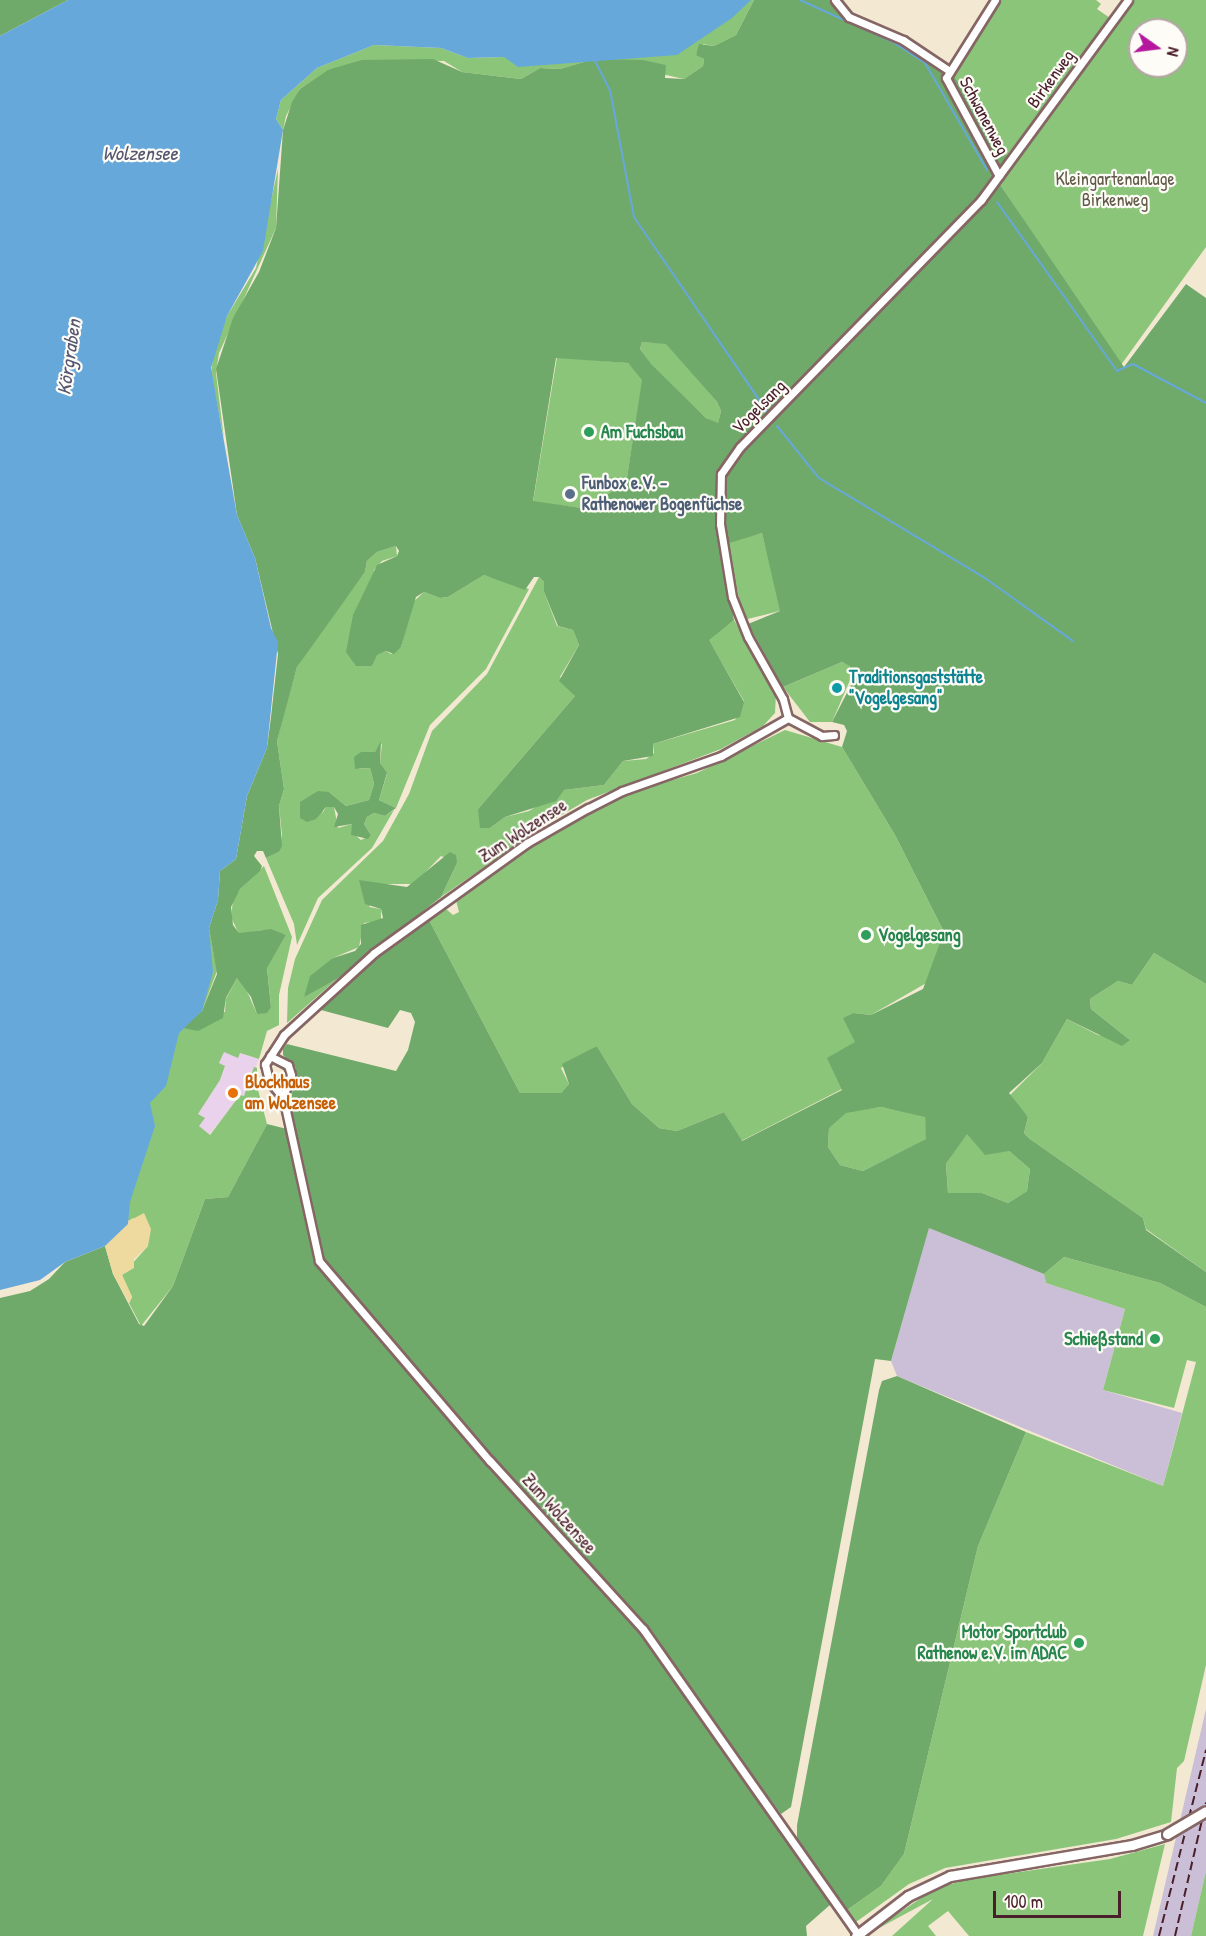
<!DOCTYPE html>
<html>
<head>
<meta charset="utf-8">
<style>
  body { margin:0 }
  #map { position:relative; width:1206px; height:1936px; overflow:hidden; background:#f3e9d2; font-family:"Patrick Hand",sans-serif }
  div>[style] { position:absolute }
  .built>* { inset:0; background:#ead1ec }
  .industrial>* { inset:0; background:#cabfd6 }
  .green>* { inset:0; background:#8bc57a; transform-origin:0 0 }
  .forest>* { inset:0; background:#70aa6a }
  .sand>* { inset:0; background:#eeda9e }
  .water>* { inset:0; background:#67a8db }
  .stream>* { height:2px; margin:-1px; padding:0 1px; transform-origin:1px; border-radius:1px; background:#67a8db }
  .roads { filter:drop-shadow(2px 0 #856665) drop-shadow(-2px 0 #856665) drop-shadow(0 2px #856665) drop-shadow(0 -2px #856665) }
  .minor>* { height:7px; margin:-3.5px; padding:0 3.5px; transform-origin:3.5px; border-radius:3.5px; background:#fff }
  .secondary>* { height:9px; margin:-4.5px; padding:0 4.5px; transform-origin:4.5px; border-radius:4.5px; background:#fff }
  .rail>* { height:2px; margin-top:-1px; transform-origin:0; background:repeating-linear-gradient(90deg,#4a1f2b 0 9px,transparent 0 13.5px) }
  .bridges { filter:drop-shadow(2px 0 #856665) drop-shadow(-2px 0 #856665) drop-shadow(0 2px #856665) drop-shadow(0 -2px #856665) }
  .secondary-bridge>* { height:9px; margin:-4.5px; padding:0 4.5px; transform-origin:4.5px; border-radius:4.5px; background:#fff }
  .dots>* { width:16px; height:16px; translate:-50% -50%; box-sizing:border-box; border:3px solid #fdfcf7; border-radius:50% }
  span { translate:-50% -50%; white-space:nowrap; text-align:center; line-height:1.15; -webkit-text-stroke:4.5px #fdfcf7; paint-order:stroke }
  .street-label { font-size:18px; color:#4a1f2b }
  .park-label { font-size:18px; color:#615947 }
  .leisure-label { font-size:18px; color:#27864d; font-weight:700 }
  .left { translate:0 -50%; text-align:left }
  .right { translate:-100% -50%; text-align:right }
  .service-label { font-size:18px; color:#4e5e75; font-weight:700 }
  .culture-label { font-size:18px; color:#0d838f; font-weight:700 }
  .food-label { font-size:18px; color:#c56008; font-weight:700 }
  .water-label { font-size:20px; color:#565671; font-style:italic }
  .north { position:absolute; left:1128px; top:18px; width:60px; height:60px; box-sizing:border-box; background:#fdfcf7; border:2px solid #b5a4a5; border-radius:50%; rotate:104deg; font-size:16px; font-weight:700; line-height:24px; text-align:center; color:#4a1f2b }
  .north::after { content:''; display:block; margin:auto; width:21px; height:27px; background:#b5179e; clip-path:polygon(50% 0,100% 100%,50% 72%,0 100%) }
  .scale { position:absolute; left:993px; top:1891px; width:128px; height:27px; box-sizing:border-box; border:3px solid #4a1f2b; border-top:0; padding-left:8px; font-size:18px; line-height:21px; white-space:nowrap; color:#4a1f2b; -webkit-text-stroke:4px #fdfcf7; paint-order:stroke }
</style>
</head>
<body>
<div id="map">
  <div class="built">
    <div style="clip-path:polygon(224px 1051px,237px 1057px,240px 1053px,259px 1059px,245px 1097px,240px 1096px,209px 1135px,199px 1126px,198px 1114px,220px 1080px,225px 1067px,219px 1063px)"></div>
  </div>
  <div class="industrial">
    <div style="clip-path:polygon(929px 1227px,1044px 1274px,1046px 1283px,1125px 1309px,1103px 1390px,1182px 1413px,1163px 1486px,897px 1376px,891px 1361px)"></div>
    <div style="clip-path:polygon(1206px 1709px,1206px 1871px,1191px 1936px,1153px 1936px)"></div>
  </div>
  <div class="green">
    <div style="clip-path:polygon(729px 0,754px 0,736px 35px,714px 46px,703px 44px,696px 54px,704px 59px,703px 66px,684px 79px,594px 59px,560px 69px,540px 68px,521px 79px,462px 72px,444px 61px,361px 60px,323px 74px,300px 89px,286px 116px,283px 130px,276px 119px,281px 100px,317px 68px,374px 45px,441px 48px,468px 58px,504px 57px)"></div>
    <div style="clip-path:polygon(1001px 0,1096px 0,1101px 4px,1097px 9px,1110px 18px,1008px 157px,950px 70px)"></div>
    <div style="clip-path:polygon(evenodd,1132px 0,1206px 0,1206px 247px,1121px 365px,999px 183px,1132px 0,1140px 30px,1176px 30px,1176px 66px,1140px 66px,1140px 30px)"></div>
    <div style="clip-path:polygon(278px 169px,276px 228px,219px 353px,216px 373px,224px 439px,211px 373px,214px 350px,227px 316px,256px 268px)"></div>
    <div style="clip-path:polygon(642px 342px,666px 343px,717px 402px,721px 411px,718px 424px,706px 418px,650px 364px,640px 349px)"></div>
    <div style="clip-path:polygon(557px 357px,628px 363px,643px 379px,626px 484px,582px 508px,533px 502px)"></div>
    <div style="left:762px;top:533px;width:80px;height:38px;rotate:76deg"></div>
    <div style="clip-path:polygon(396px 546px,397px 556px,382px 561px,374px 570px,372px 666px,376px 655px,386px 651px,391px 654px,401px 647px,412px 603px,424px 592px,440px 598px,448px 597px,484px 575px,529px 589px,486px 669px,430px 725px,396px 808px,379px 800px,387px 774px,380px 763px,382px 743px,375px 752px,361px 752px,358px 769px,370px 768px,374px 784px,369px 800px,346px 806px,329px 792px,322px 814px,326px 807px,334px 807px,338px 828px,352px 824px,355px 835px,361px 840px,371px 835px,364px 824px,367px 817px,374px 813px,385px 816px,394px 810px,372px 848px,318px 898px,297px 945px,294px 924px,266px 858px,279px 852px,282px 835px,279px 806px,284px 789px,277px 741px,283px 716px,297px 667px,310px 646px,365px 572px,367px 561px,377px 552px)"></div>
    <div style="clip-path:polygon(539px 577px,544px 582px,544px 592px,557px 626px,573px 630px,579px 645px,560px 677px,575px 696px,478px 809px,490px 828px,505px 817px,529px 811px,564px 790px,604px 785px,623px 761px,646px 759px,654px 753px,653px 744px,735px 720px,744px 701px,708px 639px,734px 620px,776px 693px,775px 713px,763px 726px,721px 749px,587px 800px,546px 824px,441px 897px,457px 863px,441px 856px,414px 884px,387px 884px,369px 907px,381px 909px,381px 921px,364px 923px,359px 947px,333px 958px,304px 996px,337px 979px,287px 1023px,288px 988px,295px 959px,322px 900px,383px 841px,409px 794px,432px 731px,487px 674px)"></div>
    <div style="clip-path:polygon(842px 662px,850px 665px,853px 673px,832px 722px,810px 722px,783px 687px)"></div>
    <div style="clip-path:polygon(785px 730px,842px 747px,895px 835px,944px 932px,928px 982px,871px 1015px,854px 1013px,855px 1042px,842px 1089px,741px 1141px,724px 1112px,677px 1131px,659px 1128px,632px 1104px,597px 1046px,561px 1068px,569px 1084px,561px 1093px,520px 1093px,429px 920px,445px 908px,453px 915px,459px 912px,456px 900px,464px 894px,530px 846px,589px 811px,637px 790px,697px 773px)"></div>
    <div style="clip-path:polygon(264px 866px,292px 937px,279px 995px,279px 1025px,267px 1031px,259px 1059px,240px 1053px,238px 1058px,224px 1052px,219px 1063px,225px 1066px,220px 1080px,198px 1114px,205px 1118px,199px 1126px,210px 1135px,240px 1095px,244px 1096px,254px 1067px,257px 1068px,257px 1086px,267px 1124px,228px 1197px,205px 1199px,173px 1286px,141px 1326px,129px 1303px,132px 1297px,122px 1275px,148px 1246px,133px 1218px,129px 1221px,121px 1210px,136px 1140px,209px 943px,209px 928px,217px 971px,202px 1011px,225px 1012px,226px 999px,237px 978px,243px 982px,257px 1014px,271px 1007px,267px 967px,286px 935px,263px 930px,239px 934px,231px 917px,233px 900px,240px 889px)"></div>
    <div style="clip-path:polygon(1154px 953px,1206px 984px,1206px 1272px,1146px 1229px,1143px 1218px,1030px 1139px,1024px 1133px,1028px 1117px,1009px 1096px,1042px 1063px,1067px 1019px,1098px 1035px,1130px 1040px,1091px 1009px,1090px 999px,1118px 981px,1132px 985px)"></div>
    <div style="clip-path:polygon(881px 1107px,925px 1116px,927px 1139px,863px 1171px,840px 1165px,828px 1147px,829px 1127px,846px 1112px)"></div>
    <div style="clip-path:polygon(967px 1133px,1009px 1151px,1030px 1169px,1027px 1191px,1008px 1203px,982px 1193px,948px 1193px,946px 1164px)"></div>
    <div style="clip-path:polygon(1064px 1257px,1160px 1283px,1206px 1307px,1206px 1665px,1184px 1761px,1177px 1768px,1171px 1822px,1116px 1839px,945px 1868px,909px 1884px,856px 1922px,847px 1910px,881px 1886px,904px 1854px,978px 1546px,1026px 1432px,1163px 1486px,1196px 1362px,1187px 1360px,1174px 1408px,1103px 1390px,1125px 1309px,1046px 1283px,1044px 1274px)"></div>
    <div style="clip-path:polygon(1165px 1844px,1143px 1936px,969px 1936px,948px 1911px,928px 1926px,936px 1936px,892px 1936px,933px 1899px,866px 1935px,936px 1888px,970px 1879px,1110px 1859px)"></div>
    <div style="clip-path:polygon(1206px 1871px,1206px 1936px,1191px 1936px)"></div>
  </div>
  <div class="forest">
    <div style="clip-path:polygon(0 0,68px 0,0 36px)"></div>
    <div style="clip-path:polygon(evenodd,754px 0,832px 0,845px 17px,902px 41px,950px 70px,1008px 157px,979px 197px,738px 443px,717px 475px,715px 521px,734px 620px,709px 640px,744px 702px,740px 717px,653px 744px,653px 756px,623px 761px,604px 785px,564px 790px,556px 801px,505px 817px,490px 828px,480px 828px,478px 809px,575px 696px,559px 681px,579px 645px,573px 630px,558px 626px,544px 592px,544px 582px,539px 577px,534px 577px,525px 590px,484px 575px,448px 597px,440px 598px,424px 592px,416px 597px,401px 647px,394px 654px,386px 651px,377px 655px,372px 666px,356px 666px,346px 652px,353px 615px,377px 565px,397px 556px,399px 551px,396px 546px,377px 552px,367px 561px,365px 572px,297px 667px,277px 741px,284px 789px,279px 806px,282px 846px,279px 852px,266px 858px,263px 851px,257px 851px,254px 856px,262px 866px,260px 871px,240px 889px,231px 907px,233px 925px,239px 933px,271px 929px,286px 935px,267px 968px,271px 1007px,267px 1013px,257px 1014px,251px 997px,237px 978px,226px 998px,223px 1018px,198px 1031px,183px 1028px,202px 1011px,217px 974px,209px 928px,218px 900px,220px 871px,236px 859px,247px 796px,267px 748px,271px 717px,278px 654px,255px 558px,237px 515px,216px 369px,233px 318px,259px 272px,276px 228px,283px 130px,292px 102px,300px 89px,328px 70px,361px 60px,433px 59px,462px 72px,521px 79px,540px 68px,560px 69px,594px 59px,643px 60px,666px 65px,665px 78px,684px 79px,703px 66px,704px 59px,696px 55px,699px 44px,714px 46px,736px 35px,754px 0,642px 342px,666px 344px,717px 402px,721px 411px,718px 423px,706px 418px,651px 364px,640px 349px,642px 342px,754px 0,556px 358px,628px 363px,642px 380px,626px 484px,582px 508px,533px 501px,556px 358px)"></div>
    <div style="clip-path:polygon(evenodd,999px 183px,1124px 367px,1186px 284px,1206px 298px,1206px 984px,1154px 953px,1132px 985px,1118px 981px,1090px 999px,1091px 1009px,1130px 1040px,1122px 1046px,1067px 1019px,1042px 1063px,1009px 1093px,1028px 1117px,1024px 1133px,1030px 1139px,1143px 1218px,1146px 1230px,1206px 1272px,1206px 1307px,1160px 1283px,1064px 1257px,1044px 1274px,929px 1228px,891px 1361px,875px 1359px,791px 1807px,781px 1814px,642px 1625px,488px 1455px,323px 1261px,290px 1106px,296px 1068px,283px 1055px,283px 1049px,287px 1044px,396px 1071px,408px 1050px,415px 1022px,411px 1013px,400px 1010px,388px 1028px,321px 1010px,377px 958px,429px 920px,520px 1093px,561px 1093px,569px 1084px,562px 1064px,597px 1046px,632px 1104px,659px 1128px,677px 1131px,724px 1112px,742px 1141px,842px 1090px,827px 1058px,855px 1042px,843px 1018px,854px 1013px,871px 1015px,923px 989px,944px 932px,895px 835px,842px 747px,847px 731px,844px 725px,832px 722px,851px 685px,850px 666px,842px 662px,783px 687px,748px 624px,780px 611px,762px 533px,726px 544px,724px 475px,743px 448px,999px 183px,881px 1107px,925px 1117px,926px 1139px,863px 1171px,840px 1165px,828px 1147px,829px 1128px,846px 1113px,881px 1107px,999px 183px,967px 1134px,985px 1155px,1009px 1151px,1030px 1169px,1027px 1191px,1008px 1203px,982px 1193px,948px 1193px,946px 1164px,967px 1134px)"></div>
    <div style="clip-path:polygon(381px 741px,380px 763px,387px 773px,379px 800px,396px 808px,385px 816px,374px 813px,367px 817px,364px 824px,371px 835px,368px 839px,351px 835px,352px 824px,334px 827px,338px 814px,334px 807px,326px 807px,316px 819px,307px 822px,300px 818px,300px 802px,318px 791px,329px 792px,346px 806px,369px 800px,374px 784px,370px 768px,355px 769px,354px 757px,361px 752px,375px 752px)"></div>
    <div style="clip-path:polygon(450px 852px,456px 855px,457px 863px,441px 897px,337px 979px,304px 997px,310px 976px,333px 958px,355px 951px,361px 944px,361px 925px,383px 918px,381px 909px,365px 904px,359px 880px,407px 887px)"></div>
    <div style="clip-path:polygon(267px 1124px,287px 1129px,318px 1264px,640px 1629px,831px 1904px,806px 1926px,807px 1936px,0 1936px,0 1298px,30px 1291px,49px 1279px,65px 1262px,105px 1246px,113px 1274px,139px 1324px,144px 1326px,173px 1286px,205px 1199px,228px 1197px)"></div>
    <div style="clip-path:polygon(897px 1376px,1026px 1432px,978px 1546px,904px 1854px,881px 1886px,847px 1910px,797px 1839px,797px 1825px,879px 1390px,882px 1381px)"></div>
  </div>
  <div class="sand">
    <div style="clip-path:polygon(144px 1213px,151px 1229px,148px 1246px,134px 1259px,134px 1268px,122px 1275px,132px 1297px,129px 1303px,113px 1274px,105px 1246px,129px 1221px)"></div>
  </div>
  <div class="water">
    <div style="clip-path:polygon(68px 0,751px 0,732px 18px,677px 55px,518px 67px,504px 57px,468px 58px,441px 48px,374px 45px,317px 68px,281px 100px,276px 119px,283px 130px,263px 251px,227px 316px,211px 368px,237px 515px,255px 558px,271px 628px,278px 642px,267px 748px,247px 796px,236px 859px,220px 871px,218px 900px,209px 928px,213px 972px,202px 1011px,179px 1033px,166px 1086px,150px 1103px,155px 1126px,130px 1202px,128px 1224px,105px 1246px,65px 1262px,40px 1280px,0 1290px,0 36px)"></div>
  </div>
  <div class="stream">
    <div style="left:800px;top:0;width:102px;rotate:24.3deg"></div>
    <div style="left:893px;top:42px;width:38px;rotate:33deg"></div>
    <div style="left:925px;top:63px;width:124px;rotate:59.9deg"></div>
    <div style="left:593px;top:57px;width:37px;rotate:63deg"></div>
    <div style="left:610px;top:90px;width:129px;rotate:79.3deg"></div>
    <div style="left:634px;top:217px;width:237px;rotate:55.6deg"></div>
    <div style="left:997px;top:202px;width:207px;rotate:54.6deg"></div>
    <div style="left:1117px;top:371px;width:17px;rotate:-24deg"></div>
    <div style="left:1133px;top:364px;width:83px;rotate:28.1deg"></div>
    <div style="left:777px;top:426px;width:67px;rotate:51.1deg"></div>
    <div style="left:819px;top:478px;width:194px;rotate:31.1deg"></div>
    <div style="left:985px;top:578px;width:108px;rotate:35.6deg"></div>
  </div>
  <div class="roads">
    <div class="minor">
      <div style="left:835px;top:0;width:22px;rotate:51deg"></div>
      <div style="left:849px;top:17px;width:59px;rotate:23.1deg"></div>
      <div style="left:903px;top:40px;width:54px;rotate:33.7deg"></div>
      <div style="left:995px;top:0;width:92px;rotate:122.1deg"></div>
      <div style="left:946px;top:78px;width:111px;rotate:61.6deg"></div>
      <div style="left:788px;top:718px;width:20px;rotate:-105deg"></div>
      <div style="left:783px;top:699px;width:71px;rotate:-119.4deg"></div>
      <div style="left:748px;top:637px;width:43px;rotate:-111.8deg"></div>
      <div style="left:732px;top:597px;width:74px;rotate:-99.3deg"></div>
      <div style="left:720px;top:524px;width:50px;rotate:-88.9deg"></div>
      <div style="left:721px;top:474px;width:33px;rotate:-55deg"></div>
      <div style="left:740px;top:447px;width:345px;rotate:-45.7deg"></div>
      <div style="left:981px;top:200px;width:248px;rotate:-53.7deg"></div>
      <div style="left:834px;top:735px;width:12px;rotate:175deg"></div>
      <div style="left:822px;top:736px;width:38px;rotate:-152deg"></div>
      <div style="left:788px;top:718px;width:77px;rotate:150.4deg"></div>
      <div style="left:721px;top:756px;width:105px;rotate:160.5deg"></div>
      <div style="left:622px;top:791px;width:38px;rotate:153deg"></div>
      <div style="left:588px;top:808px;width:70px;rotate:150.2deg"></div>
      <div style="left:527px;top:843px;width:188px;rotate:144.3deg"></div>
      <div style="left:374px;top:953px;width:122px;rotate:137.7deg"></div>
      <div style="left:284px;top:1035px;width:35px;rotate:123deg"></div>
      <div style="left:265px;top:1064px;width:17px;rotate:77deg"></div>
      <div style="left:269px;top:1081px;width:21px;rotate:49deg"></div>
      <div style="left:283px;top:1097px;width:168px;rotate:77.6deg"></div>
      <div style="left:319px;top:1261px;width:263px;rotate:49.5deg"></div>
      <div style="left:490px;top:1461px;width:227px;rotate:47.7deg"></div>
      <div style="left:643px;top:1629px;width:374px;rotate:54.9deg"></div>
      <div style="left:270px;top:1056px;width:20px;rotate:27deg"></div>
      <div style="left:288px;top:1065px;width:10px;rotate:73deg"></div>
      <div style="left:291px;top:1075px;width:23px;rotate:110deg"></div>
    </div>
    <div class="secondary">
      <div style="left:856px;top:1936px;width:66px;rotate:-37.6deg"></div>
      <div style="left:908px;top:1896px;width:47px;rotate:-25.5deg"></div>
      <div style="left:950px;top:1876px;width:185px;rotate:-9.7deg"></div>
      <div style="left:1132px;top:1845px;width:37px;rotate:-17deg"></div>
    </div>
  </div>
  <div class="rail">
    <div style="left:1159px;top:1936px;width:192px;rotate:-75.8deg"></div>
    <div style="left:1175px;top:1936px;width:137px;rotate:-76.9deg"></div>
  </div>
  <div class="bridges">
    <div class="secondary-bridge">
      <div style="left:1167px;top:1834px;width:45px;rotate:-30.5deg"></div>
    </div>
  </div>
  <div class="dots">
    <div style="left:589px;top:432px;background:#2e9e5b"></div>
    <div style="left:570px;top:494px;background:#5c6f8a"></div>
    <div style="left:837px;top:688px;background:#0f9aa8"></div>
    <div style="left:866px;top:935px;background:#2e9e5b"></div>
    <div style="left:233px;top:1093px;background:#e8710a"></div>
    <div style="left:1155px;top:1339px;background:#2e9e5b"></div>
    <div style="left:1079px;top:1643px;background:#2e9e5b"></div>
  </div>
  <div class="street-label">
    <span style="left:1051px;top:79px;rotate:-54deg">Birkenweg</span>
    <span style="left:984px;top:116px;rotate:62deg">Schwanenweg</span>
    <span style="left:759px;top:407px;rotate:-45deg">Vogelsang</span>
    <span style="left:523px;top:831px;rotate:-33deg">Zum Wolzensee</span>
    <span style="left:559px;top:1514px;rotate:48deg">Zum Wolzensee</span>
  </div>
  <div class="park-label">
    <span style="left:1115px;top:190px">Kleingartenanlage<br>Birkenweg</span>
  </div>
  <div class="leisure-label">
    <span class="left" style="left:601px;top:432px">Am Fuchsbau</span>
    <span class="left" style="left:878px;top:935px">Vogelgesang</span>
    <span class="right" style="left:1143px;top:1339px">Schießstand</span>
    <span class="right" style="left:1067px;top:1643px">Motor Sportclub<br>Rathenow e.V. im ADAC</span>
  </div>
  <div class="service-label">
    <span class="left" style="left:582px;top:494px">Funbox e.V. -<br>Rathenower Bogenfüchse</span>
  </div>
  <div class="culture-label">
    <span class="left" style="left:849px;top:688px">Traditionsgaststätte<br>"Vogelgesang"</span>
  </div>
  <div class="food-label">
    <span class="left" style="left:245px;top:1093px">Blockhaus<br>am Wolzensee</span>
  </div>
  <div class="water-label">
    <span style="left:140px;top:152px">Wolzensee</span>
    <span style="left:68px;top:357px;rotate:-82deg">Körgraben</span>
  </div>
  <div class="north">N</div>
  <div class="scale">100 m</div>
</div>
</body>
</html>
